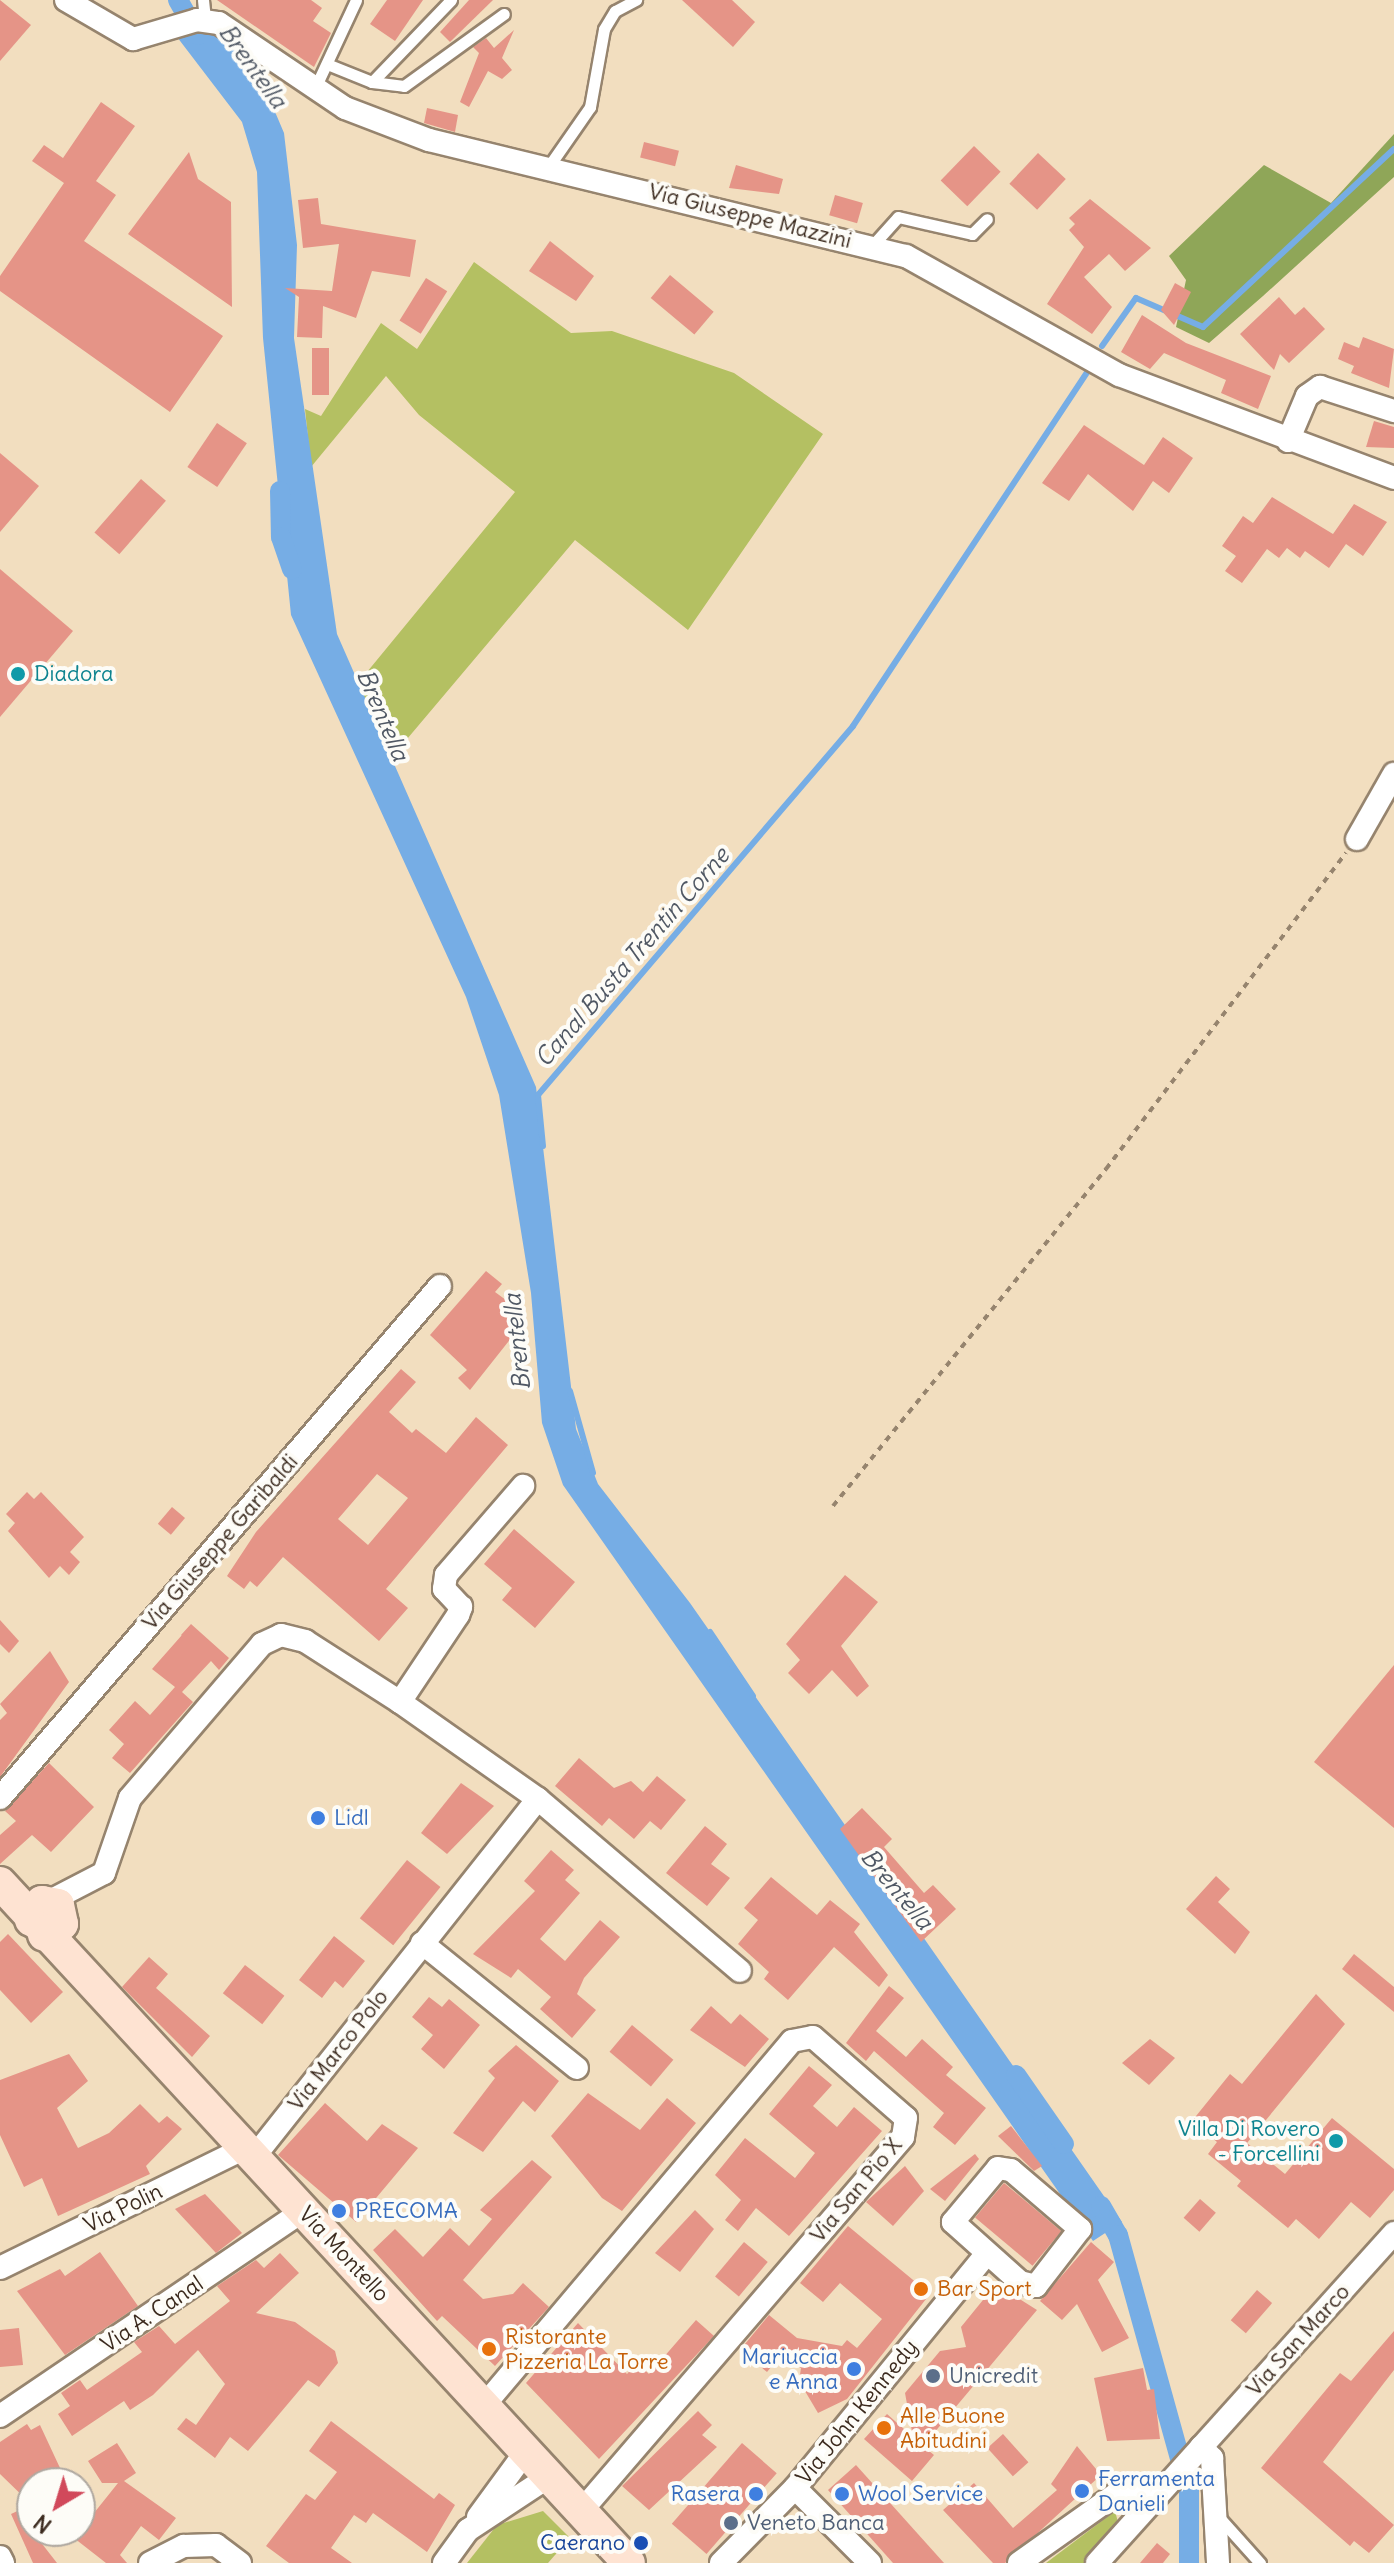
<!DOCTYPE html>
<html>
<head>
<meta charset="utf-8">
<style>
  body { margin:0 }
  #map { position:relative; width:1394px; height:2563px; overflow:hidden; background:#f2debf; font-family:Delius,sans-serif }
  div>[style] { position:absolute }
  .green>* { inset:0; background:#b4c062 }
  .forest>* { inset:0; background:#8fa658 }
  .water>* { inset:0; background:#76ade5 }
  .stream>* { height:6px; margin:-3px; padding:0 3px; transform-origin:3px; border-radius:3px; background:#76ade5 }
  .canal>* { height:20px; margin:-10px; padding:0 10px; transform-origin:10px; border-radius:10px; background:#76ade5 }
  .building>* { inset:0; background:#e59487; transform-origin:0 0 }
  .path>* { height:4px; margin-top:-2px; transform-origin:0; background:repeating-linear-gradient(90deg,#96846e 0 6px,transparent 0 12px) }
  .roads { filter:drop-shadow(2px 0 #96846e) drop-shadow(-2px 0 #96846e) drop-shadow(0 2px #96846e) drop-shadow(0 -2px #96846e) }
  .service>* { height:11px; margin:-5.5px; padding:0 5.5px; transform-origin:5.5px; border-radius:5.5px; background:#fff }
  .minor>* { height:22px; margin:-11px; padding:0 11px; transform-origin:11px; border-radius:11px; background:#fff }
  .secondary>* { height:32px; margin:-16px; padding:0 16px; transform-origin:16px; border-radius:16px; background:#fee3d2 }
  .dots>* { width:22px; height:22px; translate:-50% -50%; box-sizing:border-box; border:4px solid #fdfcf7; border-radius:50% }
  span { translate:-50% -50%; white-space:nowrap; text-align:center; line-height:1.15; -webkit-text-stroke:8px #fdfcf7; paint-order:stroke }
  .street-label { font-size:22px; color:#3b2a1e }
  .culture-label { font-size:22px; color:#0d838f }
  .left { translate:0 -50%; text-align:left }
  .right { translate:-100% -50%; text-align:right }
  .shop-label { font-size:22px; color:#366cbe }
  .food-label { font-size:22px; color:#c56008 }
  .service-label { font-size:22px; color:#4e5e75 }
  .transit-label { font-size:22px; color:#164399 }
  .water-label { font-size:24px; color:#505864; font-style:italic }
  .north { position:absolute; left:16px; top:2467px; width:80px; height:80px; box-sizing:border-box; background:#fdfcf7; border:2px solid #afa8a0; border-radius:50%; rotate:218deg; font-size:22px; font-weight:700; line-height:32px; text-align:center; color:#3b2a1e }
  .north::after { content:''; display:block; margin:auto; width:28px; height:36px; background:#d1495b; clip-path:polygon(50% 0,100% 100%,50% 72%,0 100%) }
</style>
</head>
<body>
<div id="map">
  <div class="green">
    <div style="clip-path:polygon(474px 262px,571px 333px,612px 331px,734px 373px,823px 434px,688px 630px,575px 540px,391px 758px,358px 683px,515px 492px,419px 415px,386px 376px,311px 467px,305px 409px,321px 416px,381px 323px,417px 349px)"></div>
    <div style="clip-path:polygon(543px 2511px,570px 2538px,548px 2563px,467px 2563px,497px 2525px)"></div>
    <div style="clip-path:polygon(1115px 2511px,1119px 2526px,1085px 2563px,1046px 2563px)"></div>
  </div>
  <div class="forest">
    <div style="clip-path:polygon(1394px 134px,1394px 177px,1263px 296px,1209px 343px,1176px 327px,1186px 280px,1169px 256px,1264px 165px,1331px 203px)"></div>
  </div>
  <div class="water">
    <div style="clip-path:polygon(187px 29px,217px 33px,253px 60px,284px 133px,297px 245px,294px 338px,337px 634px,536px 1087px,576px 1429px,598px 1484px,690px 1603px,1122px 2222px,1093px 2241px,563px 1485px,542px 1423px,531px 1293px,499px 1095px,466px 997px,291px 615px,263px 338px,257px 172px,242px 122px,174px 33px)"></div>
  </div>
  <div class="stream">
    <div style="left:1102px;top:346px;width:59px;rotate:-54.7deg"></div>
    <div style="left:1136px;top:298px;width:73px;rotate:23.4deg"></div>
    <div style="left:1203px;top:327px;width:261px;rotate:-43deg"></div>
    <div style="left:543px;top:1146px;width:51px;rotate:-95.6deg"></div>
    <div style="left:538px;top:1095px;width:485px;rotate:-49.5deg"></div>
    <div style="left:853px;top:726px;width:426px;rotate:-56.5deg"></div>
    <div style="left:570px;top:1391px;width:85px;rotate:74.3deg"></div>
    <div style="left:710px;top:1632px;width:77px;rotate:56.1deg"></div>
  </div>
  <div class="canal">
    <div style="left:178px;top:0;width:40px;rotate:60.3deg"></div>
    <div style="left:280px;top:491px;width:46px;rotate:88.8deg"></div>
    <div style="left:281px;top:537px;width:34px;rotate:71deg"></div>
    <div style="left:1016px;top:2075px;width:84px;rotate:55.2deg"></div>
    <div style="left:1101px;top:2206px;width:34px;rotate:60deg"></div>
    <div style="left:1118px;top:2235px;width:266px;rotate:74.5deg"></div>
    <div style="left:1189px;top:2491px;width:72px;rotate:90deg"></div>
  </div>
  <div class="building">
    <div style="clip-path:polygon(0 0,31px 25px,0 61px)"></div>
    <div style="clip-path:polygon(217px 0,311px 0,322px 8px,313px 21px,331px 33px,314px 67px)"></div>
    <div style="clip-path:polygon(387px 0,423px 0,395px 41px,370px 24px)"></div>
    <div style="clip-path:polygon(469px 0,493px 0,450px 42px,440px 32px)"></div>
    <div style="clip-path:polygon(682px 0,732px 0,755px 22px,733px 47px)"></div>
    <div style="clip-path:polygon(514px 30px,502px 58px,512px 70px,502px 79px,488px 71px,469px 107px,460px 102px,479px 53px,473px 47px,486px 38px,494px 48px)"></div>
    <div style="clip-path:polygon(101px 102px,135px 126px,96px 181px,116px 195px,84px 241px,223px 336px,170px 412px,0 291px,0 276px,64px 183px,32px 161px,44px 145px,63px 158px)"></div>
    <div style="clip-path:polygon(427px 108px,458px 115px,455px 132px,424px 123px)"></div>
    <div style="left:644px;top:142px;width:36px;height:16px;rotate:14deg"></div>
    <div style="left:974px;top:146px;width:37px;height:48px;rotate:44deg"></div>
    <div style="clip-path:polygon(189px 152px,198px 179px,231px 202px,232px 307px,128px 234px)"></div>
    <div style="left:1038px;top:153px;width:38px;height:42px;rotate:43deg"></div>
    <div style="clip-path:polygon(736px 165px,783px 179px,779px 194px,729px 188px)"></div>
    <div style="left:835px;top:195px;width:29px;height:21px;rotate:16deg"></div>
    <div style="clip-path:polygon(318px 198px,321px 224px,416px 240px,410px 277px,372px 271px,356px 318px,323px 306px,322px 338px,297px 337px,299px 297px,285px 288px,332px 291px,339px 244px,303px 248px,298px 200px)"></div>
    <div style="clip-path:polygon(1090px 199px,1151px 248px,1125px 271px,1109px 254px,1084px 277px,1112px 307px,1092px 334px,1047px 304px,1084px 247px,1069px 230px,1075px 224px,1069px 218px)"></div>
    <div style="clip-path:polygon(550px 241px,594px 276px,576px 301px,529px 271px)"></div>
    <div style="left:670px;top:275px;width:57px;height:30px;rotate:40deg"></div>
    <div style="left:426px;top:278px;width:25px;height:50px;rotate:32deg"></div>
    <div style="clip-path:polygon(1175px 283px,1191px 292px,1174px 325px,1161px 310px)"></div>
    <div style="clip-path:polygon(1279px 297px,1295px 315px,1304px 307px,1325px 329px,1289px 363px,1280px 354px,1274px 370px,1240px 334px)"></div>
    <div style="clip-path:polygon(1142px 315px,1186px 343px,1271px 376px,1258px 409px,1221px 393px,1226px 380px,1164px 353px,1150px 369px,1121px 352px)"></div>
    <div style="clip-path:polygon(1363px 337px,1394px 349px,1389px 388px,1351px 373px,1354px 366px,1338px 359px,1344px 342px,1359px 348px)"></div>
    <div style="left:312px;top:348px;width:17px;height:47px"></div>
    <div style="clip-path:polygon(1374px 421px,1394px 427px,1394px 448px,1366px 447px)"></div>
    <div style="left:217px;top:423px;width:36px;height:53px;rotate:34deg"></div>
    <div style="clip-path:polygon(1084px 425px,1144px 465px,1163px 437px,1193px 458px,1169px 493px,1153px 481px,1133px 511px,1088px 474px,1069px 501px,1042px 483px)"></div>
    <div style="clip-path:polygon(0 453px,39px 486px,0 532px)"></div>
    <div style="left:141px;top:479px;width:33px;height:71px;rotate:41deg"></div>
    <div style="clip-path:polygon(1272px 497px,1333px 534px,1354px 504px,1387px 522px,1363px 556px,1346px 544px,1329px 568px,1305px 551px,1300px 558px,1287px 548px,1279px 558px,1267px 549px,1242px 583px,1225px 571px,1236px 556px,1222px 546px,1243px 516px,1253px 523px)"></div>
    <div style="clip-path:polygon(0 569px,73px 631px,0 717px)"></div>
    <div style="clip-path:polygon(486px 1271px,502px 1284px,495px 1292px,517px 1308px,519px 1328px,470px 1390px,458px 1378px,467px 1370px,430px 1335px)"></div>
    <div style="clip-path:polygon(evenodd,401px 1369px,416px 1382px,389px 1412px,412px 1433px,416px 1429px,446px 1453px,476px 1417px,508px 1445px,386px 1589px,408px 1608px,379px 1641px,283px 1557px,257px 1587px,250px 1581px,244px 1589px,227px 1576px,256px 1532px,401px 1369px,377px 1474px,408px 1498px,368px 1545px,338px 1519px,377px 1474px)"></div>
    <div style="clip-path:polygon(27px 1492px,34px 1499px,41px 1492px,84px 1537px,70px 1552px,80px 1562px,69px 1575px,60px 1566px,49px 1578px,8px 1531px,15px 1523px,6px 1514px)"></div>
    <div style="left:172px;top:1507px;width:17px;height:22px;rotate:40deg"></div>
    <div style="clip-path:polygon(514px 1529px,575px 1582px,535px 1628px,502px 1600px,512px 1588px,484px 1564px)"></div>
    <div style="clip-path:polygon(845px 1575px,878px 1602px,841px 1646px,869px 1686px,857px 1697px,832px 1670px,809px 1694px,788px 1673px,800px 1660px,786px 1644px)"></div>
    <div style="clip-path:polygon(0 1620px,19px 1641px,9px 1653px,0 1644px)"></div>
    <div style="clip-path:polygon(191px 1624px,229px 1658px,219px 1670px,211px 1661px,182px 1692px,193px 1702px,130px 1773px,112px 1758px,124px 1744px,109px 1730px,135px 1701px,150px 1715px,175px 1687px,152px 1669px,182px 1635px,198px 1650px,181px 1635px)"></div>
    <div style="clip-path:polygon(50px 1651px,69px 1682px,0 1777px,0 1720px,7px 1713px,0 1704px)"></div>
    <div style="clip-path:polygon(1394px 1665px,1394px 1828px,1314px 1762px)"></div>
    <div style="clip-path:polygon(579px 1758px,614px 1788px,631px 1781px,643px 1792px,657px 1776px,686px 1800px,661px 1830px,650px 1821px,634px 1839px,609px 1818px,602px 1826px,555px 1786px)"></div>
    <div style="clip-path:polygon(49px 1763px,94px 1807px,51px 1852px,32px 1835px,0 1864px,0 1835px,16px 1821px,5px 1811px)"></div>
    <div style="clip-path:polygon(461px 1783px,494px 1806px,447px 1854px,421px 1833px)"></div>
    <div style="clip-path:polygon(862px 1808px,892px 1839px,884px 1847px,924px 1893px,933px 1885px,956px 1909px,921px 1942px,840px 1829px)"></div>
    <div style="clip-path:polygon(705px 1826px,727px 1844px,711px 1864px,730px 1878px,707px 1906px,666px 1873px)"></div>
    <div style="clip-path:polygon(551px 1850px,574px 1870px,565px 1880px,580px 1893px,540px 1939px,565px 1961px,600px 1920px,620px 1937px,584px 1978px,577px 1994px,596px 2010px,572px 2038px,540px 2009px,551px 1997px,518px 1969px,511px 1978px,473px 1954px,535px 1891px,524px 1881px)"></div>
    <div style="left:407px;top:1860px;width:43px;height:75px;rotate:39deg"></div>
    <div style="clip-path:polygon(1216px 1876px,1230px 1889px,1218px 1902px,1250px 1932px,1235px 1954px,1186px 1909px)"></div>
    <div style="clip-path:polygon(771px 1877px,817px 1915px,830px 1900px,860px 1924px,854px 1932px,888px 1975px,879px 1987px,834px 1947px,788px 2000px,764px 1979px,769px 1972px,738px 1944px,758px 1920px,744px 1908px)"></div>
    <div style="clip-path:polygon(8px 1934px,63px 1992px,31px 2023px,0 1990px,0 1942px)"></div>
    <div style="clip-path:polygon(334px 1936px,365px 1961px,343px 1988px,335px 1981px,322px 1998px,299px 1980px)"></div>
    <div style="clip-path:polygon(1354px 1954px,1394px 1987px,1394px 2012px,1342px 1969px)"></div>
    <div style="clip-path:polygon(149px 1957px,168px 1974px,156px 1988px,210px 2036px,192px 2057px,122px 1987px)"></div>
    <div style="left:245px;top:1965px;width:50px;height:36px;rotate:38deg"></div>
    <div style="clip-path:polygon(889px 1986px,904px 1998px,876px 2031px,906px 2057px,922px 2039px,953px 2067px,946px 2075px,986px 2108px,955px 2145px,933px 2127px,944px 2113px,874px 2051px,866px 2061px,846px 2043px)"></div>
    <div style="clip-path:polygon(1316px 1994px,1345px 2024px,1247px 2143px,1285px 2174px,1332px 2118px,1394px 2169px,1394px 2190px,1370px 2218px,1351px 2202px,1319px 2239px,1296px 2219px,1288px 2228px,1237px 2186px,1241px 2181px,1208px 2154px,1217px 2142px,1192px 2121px,1230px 2074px,1242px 2084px)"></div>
    <div style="clip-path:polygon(429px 1997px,442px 2007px,449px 1999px,480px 2025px,444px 2069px,421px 2049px,433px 2035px,412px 2017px)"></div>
    <div style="clip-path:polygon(711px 2006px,731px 2024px,740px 2014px,769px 2039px,745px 2067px,690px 2030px)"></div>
    <div style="left:632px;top:2025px;width:54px;height:35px;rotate:40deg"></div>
    <div style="clip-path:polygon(1150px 2039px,1175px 2058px,1149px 2085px,1122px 2063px)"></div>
    <div style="clip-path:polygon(516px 2045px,559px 2081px,535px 2112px,523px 2101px,483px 2152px,453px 2133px,495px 2078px,488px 2071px)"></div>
    <div style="clip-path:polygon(69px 2054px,88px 2081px,57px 2108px,78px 2148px,109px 2133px,140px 2104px,159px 2123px,167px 2116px,182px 2129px,146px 2166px,150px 2174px,58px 2216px,42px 2178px,24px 2187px,0 2135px,0 2080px)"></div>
    <div style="clip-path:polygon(809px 2066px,832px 2085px,813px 2106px,837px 2127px,854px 2107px,882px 2131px,789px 2236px,756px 2208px,738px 2231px,725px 2220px,741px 2200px,715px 2175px,745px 2138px,795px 2178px,815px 2153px,769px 2114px)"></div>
    <div style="clip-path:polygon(588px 2093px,640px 2130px,667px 2098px,696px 2123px,622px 2211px,602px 2198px,551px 2136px)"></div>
    <div style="clip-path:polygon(325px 2103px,367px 2141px,382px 2124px,418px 2148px,356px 2222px,278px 2155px)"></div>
    <div style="clip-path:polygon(1011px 2126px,1042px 2166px,1034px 2171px,998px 2136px)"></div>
    <div style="clip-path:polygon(975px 2154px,979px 2159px,945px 2201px,930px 2189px)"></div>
    <div style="clip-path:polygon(532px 2160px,552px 2177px,463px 2280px,483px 2299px,513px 2294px,523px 2283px,549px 2307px,495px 2366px,442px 2316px,437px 2321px,373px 2250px,395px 2229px,423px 2257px,450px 2228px,469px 2246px,492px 2219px,480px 2210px)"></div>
    <div style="clip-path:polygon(905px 2166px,924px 2191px,893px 2226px,866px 2202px)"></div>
    <div style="left:1004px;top:2183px;width:75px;height:45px;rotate:40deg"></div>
    <div style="clip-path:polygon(205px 2194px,242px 2233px,216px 2253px,175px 2209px)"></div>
    <div style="left:1200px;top:2199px;width:21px;height:25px;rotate:41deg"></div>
    <div style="clip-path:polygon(695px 2210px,714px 2229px,680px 2272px,655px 2253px)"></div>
    <div style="clip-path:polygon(848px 2226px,930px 2294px,847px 2399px,818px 2413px,799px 2381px,801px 2368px,780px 2356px,767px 2372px,740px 2350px,769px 2315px,797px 2338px,842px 2346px,847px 2340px,857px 2348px,882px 2319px,840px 2283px,823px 2302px,800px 2283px)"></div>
    <div style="left:744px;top:2242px;width:31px;height:45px;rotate:40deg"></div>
    <div style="clip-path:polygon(1091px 2242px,1114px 2262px,1098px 2280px,1129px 2338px,1102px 2352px,1077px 2304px,1062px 2320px,1040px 2301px)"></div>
    <div style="clip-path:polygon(100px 2252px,138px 2306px,65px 2355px,17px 2291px,60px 2269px,65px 2276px)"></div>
    <div style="clip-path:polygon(280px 2253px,299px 2273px,256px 2313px,295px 2322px,335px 2351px,338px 2363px,319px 2387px,308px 2380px,248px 2451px,230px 2437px,215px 2458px,177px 2429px,186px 2418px,196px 2425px,225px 2384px,198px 2350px,153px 2395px,130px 2410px,124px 2401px,72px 2436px,58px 2414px,70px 2406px,61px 2393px,80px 2380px,87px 2390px,142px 2352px,134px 2342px,159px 2326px,175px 2344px,230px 2301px,217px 2286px,256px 2260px,264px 2268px)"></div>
    <div style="clip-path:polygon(996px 2284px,1037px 2310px,923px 2446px,934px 2455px,912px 2481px,864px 2439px,887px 2414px,913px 2437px,905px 2393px,940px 2351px,966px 2347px,961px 2327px)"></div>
    <div style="left:1257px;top:2290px;width:20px;height:40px;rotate:41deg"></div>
    <div style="clip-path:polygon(696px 2320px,714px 2336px,599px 2459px,526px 2383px,578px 2323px,627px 2374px,637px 2363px,649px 2374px)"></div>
    <div style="clip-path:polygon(19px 2328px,23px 2365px,0 2367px,0 2330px)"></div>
    <div style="clip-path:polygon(1394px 2331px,1394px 2370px,1323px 2462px,1394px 2525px,1369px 2553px,1354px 2541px,1350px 2546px,1261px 2468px,1340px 2373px,1351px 2381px)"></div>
    <div style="clip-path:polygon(1143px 2368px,1147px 2390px,1154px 2389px,1160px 2439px,1107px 2441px,1094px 2378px)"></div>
    <div style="clip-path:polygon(698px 2411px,712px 2425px,702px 2435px,717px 2447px,649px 2510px,622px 2486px)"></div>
    <div style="clip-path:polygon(331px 2421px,434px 2499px,439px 2493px,455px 2505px,427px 2552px,373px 2513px,366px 2523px,354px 2515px,331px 2548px,352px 2563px,289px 2563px,266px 2546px,306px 2494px,315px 2500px,337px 2472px,309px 2451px)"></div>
    <div style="clip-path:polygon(27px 2424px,31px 2430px,40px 2425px,67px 2483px,32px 2483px,32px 2505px,0 2474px,0 2442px)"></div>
    <div style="left:1003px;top:2434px;width:38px;height:21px;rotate:48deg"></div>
    <div style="clip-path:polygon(117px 2443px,136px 2473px,124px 2481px,176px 2518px,159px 2540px,141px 2526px,120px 2555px,127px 2563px,106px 2563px,74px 2538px,118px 2483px,102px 2483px,88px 2461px)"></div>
    <div style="left:742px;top:2443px;width:46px;height:107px;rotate:41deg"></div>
    <div style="clip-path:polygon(1077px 2446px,1101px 2475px,1005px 2563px,993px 2563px,943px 2510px,974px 2483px,1013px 2528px,1057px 2490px,1051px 2484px)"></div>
    <div style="clip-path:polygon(856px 2465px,944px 2563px,893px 2563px,828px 2490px)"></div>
    <div style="clip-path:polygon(24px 2508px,32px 2531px,57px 2563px,33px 2563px,11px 2514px)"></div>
    <div style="clip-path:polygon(1157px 2543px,1170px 2554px,1163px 2563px,1140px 2563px)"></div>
  </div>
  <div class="path">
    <div style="left:833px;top:1506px;width:434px;rotate:-51deg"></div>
    <div style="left:1106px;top:1169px;width:397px;rotate:-52.8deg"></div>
  </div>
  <div class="roads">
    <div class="service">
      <div style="left:203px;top:0;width:19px;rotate:84deg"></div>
      <div style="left:327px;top:64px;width:48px;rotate:21.8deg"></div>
      <div style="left:372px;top:82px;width:114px;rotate:-46.1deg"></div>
      <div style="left:372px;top:82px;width:32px;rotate:7deg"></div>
      <div style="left:404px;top:86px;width:123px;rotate:-35.8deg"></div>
      <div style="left:315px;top:88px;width:97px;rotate:-65deg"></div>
      <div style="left:549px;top:166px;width:72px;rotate:-55.2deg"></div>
      <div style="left:590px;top:107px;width:79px;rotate:-79.8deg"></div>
      <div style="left:604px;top:29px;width:21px;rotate:-59deg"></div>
      <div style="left:615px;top:11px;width:24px;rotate:-28deg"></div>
      <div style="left:871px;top:247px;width:40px;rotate:-48deg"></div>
      <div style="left:898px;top:217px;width:76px;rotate:12.9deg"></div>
      <div style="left:972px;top:234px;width:21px;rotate:-45deg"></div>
      <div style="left:1216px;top:2514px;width:66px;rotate:48.1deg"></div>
    </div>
    <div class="minor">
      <div style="left:66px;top:0;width:78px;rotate:30.2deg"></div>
      <div style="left:133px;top:39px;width:67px;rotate:-16.5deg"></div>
      <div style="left:197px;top:20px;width:22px;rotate:8deg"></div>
      <div style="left:219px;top:23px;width:152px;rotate:34deg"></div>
      <div style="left:345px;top:108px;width:90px;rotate:20.9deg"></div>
      <div style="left:429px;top:140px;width:491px;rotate:13.7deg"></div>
      <div style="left:906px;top:256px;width:244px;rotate:29.2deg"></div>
      <div style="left:1119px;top:375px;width:294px;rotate:20.5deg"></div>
      <div style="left:1288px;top:441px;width:49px;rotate:-67.1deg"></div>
      <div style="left:1307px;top:396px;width:16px;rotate:-35deg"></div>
      <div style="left:1320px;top:387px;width:78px;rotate:18deg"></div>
      <div style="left:1357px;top:839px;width:75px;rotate:-60.4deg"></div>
      <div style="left:0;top:1798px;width:675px;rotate:-49.33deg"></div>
      <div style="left:538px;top:1799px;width:265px;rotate:40.4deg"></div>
      <div style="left:48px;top:1902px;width:63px;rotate:-27.4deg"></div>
      <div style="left:104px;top:1873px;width:79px;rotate:-70.9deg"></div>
      <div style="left:130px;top:1798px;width:203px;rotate:-49.4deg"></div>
      <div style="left:262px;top:1644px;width:21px;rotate:-25deg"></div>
      <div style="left:281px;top:1635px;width:25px;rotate:14deg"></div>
      <div style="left:305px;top:1641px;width:113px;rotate:32.7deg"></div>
      <div style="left:422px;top:1943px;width:199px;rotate:38.9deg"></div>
      <div style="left:254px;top:2157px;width:457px;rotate:-51.6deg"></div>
      <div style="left:538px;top:1799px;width:169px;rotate:-144.9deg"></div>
      <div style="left:400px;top:1702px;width:105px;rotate:-56.3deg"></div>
      <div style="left:458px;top:1615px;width:9px;rotate:-69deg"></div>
      <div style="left:461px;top:1607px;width:25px;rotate:-133deg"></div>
      <div style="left:444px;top:1589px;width:14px;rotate:-82deg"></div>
      <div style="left:446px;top:1575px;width:118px;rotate:-49.1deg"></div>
      <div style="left:998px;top:2168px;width:13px;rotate:9deg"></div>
      <div style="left:1011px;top:2170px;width:91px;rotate:40.5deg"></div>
      <div style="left:1080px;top:2229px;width:72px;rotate:127.7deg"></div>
      <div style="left:1036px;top:2286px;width:16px;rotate:-166deg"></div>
      <div style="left:1020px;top:2282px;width:90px;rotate:-138.2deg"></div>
      <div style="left:953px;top:2222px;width:70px;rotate:-50.2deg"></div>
      <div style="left:0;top:2268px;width:273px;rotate:-26.1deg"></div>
      <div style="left:486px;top:2403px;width:474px;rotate:-49.8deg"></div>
      <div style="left:792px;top:2041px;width:21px;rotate:-11deg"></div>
      <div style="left:813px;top:2037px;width:123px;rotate:41.1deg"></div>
      <div style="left:906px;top:2118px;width:19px;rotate:99deg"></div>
      <div style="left:903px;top:2137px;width:492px;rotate:130.7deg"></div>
      <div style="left:0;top:2416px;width:366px;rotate:-34.1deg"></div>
      <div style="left:1201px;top:2447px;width:16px;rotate:45deg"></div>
      <div style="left:1212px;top:2458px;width:105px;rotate:86.7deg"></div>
      <div style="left:795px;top:2488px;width:106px;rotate:45deg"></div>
      <div style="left:478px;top:2517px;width:83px;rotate:-53.8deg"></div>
      <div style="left:0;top:2557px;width:7px;rotate:63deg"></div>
      <div style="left:150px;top:2563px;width:38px;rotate:-27deg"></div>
      <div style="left:184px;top:2546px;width:32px;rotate:-2deg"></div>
      <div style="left:216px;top:2545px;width:30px;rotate:37deg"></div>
      <div style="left:444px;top:2563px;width:41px;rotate:-54deg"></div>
      <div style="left:468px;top:2530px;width:98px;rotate:-33.4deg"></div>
      <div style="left:721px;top:2563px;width:105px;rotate:-45.4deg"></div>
      <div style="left:795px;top:2488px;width:301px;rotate:-50.7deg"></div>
      <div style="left:1019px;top:2563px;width:118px;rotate:-35.3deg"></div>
      <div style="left:1115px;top:2495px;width:42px;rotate:1.4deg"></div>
      <div style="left:1097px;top:2563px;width:444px;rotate:-48deg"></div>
    </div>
    <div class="secondary">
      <div style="left:0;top:1883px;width:926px;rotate:47.23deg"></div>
      <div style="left:31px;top:1920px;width:21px;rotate:-59deg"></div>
      <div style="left:42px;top:1902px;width:16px;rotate:11deg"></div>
      <div style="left:58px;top:1905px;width:19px;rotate:78deg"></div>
      <div style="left:62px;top:1924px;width:21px;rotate:149deg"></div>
    </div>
  </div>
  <div class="dots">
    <div style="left:18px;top:674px;background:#0f9aa8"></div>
    <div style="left:318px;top:1818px;background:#3f7fe0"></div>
    <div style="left:1336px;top:2141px;background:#0f9aa8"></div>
    <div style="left:339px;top:2211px;background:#3f7fe0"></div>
    <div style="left:921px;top:2289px;background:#e8710a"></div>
    <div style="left:489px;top:2349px;background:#e8710a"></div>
    <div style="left:854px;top:2369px;background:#3f7fe0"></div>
    <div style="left:933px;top:2376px;background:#5c6f8a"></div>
    <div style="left:884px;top:2428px;background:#e8710a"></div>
    <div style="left:1082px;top:2491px;background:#3f7fe0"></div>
    <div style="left:756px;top:2494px;background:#3f7fe0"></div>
    <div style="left:842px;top:2494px;background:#3f7fe0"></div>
    <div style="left:731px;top:2523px;background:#5c6f8a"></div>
    <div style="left:641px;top:2543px;background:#1a4fb4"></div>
  </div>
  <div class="street-label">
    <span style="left:750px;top:216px;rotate:14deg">Via Giuseppe Mazzini</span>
    <span style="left:220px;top:1542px;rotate:-49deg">Via Giuseppe Garibaldi</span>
    <span style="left:338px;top:2050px;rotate:-52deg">Via Marco Polo</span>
    <span style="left:856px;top:2190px;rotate:-50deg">Via San Pio X</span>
    <span style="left:123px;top:2208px;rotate:-26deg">Via Polin</span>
    <span style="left:344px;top:2254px;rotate:47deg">Via Montello</span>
    <span style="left:152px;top:2314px;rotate:-34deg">Via A. Canal</span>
    <span style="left:1298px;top:2340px;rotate:-48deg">Via San Marco</span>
    <span style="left:857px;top:2412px;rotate:-51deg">Via John Kennedy</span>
  </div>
  <div class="culture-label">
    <span class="left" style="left:34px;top:674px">Diadora</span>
    <span class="right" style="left:1320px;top:2141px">Villa Di Rovero<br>- Forcellini</span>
  </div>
  <div class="shop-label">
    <span class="left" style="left:334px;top:1818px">Lidl</span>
    <span class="left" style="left:355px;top:2211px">PRECOMA</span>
    <span class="right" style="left:838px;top:2369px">Mariuccia<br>e Anna</span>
    <span class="left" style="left:1098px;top:2491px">Ferramenta<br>Danieli</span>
    <span class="right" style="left:740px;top:2494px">Rasera</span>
    <span class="left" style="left:858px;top:2494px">Wool Service</span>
  </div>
  <div class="food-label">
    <span class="left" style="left:937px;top:2289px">Bar Sport</span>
    <span class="left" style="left:505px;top:2349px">Ristorante<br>Pizzeria La Torre</span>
    <span class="left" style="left:900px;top:2428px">Alle Buone<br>Abitudini</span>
  </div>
  <div class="service-label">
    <span class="left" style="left:949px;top:2376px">Unicredit</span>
    <span class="left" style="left:747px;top:2523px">Veneto Banca</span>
  </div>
  <div class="transit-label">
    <span class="right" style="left:625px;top:2543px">Caerano</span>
  </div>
  <div class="water-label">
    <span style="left:253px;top:66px;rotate:54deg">Brentella</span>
    <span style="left:383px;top:715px;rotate:67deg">Brentella</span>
    <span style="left:632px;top:957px;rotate:-49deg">Canal Busta Trentin Corne</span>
    <span style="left:517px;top:1342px;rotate:-96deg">Brentella</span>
    <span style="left:897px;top:1889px;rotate:50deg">Brentella</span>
  </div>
  <div class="north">N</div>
</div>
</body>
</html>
